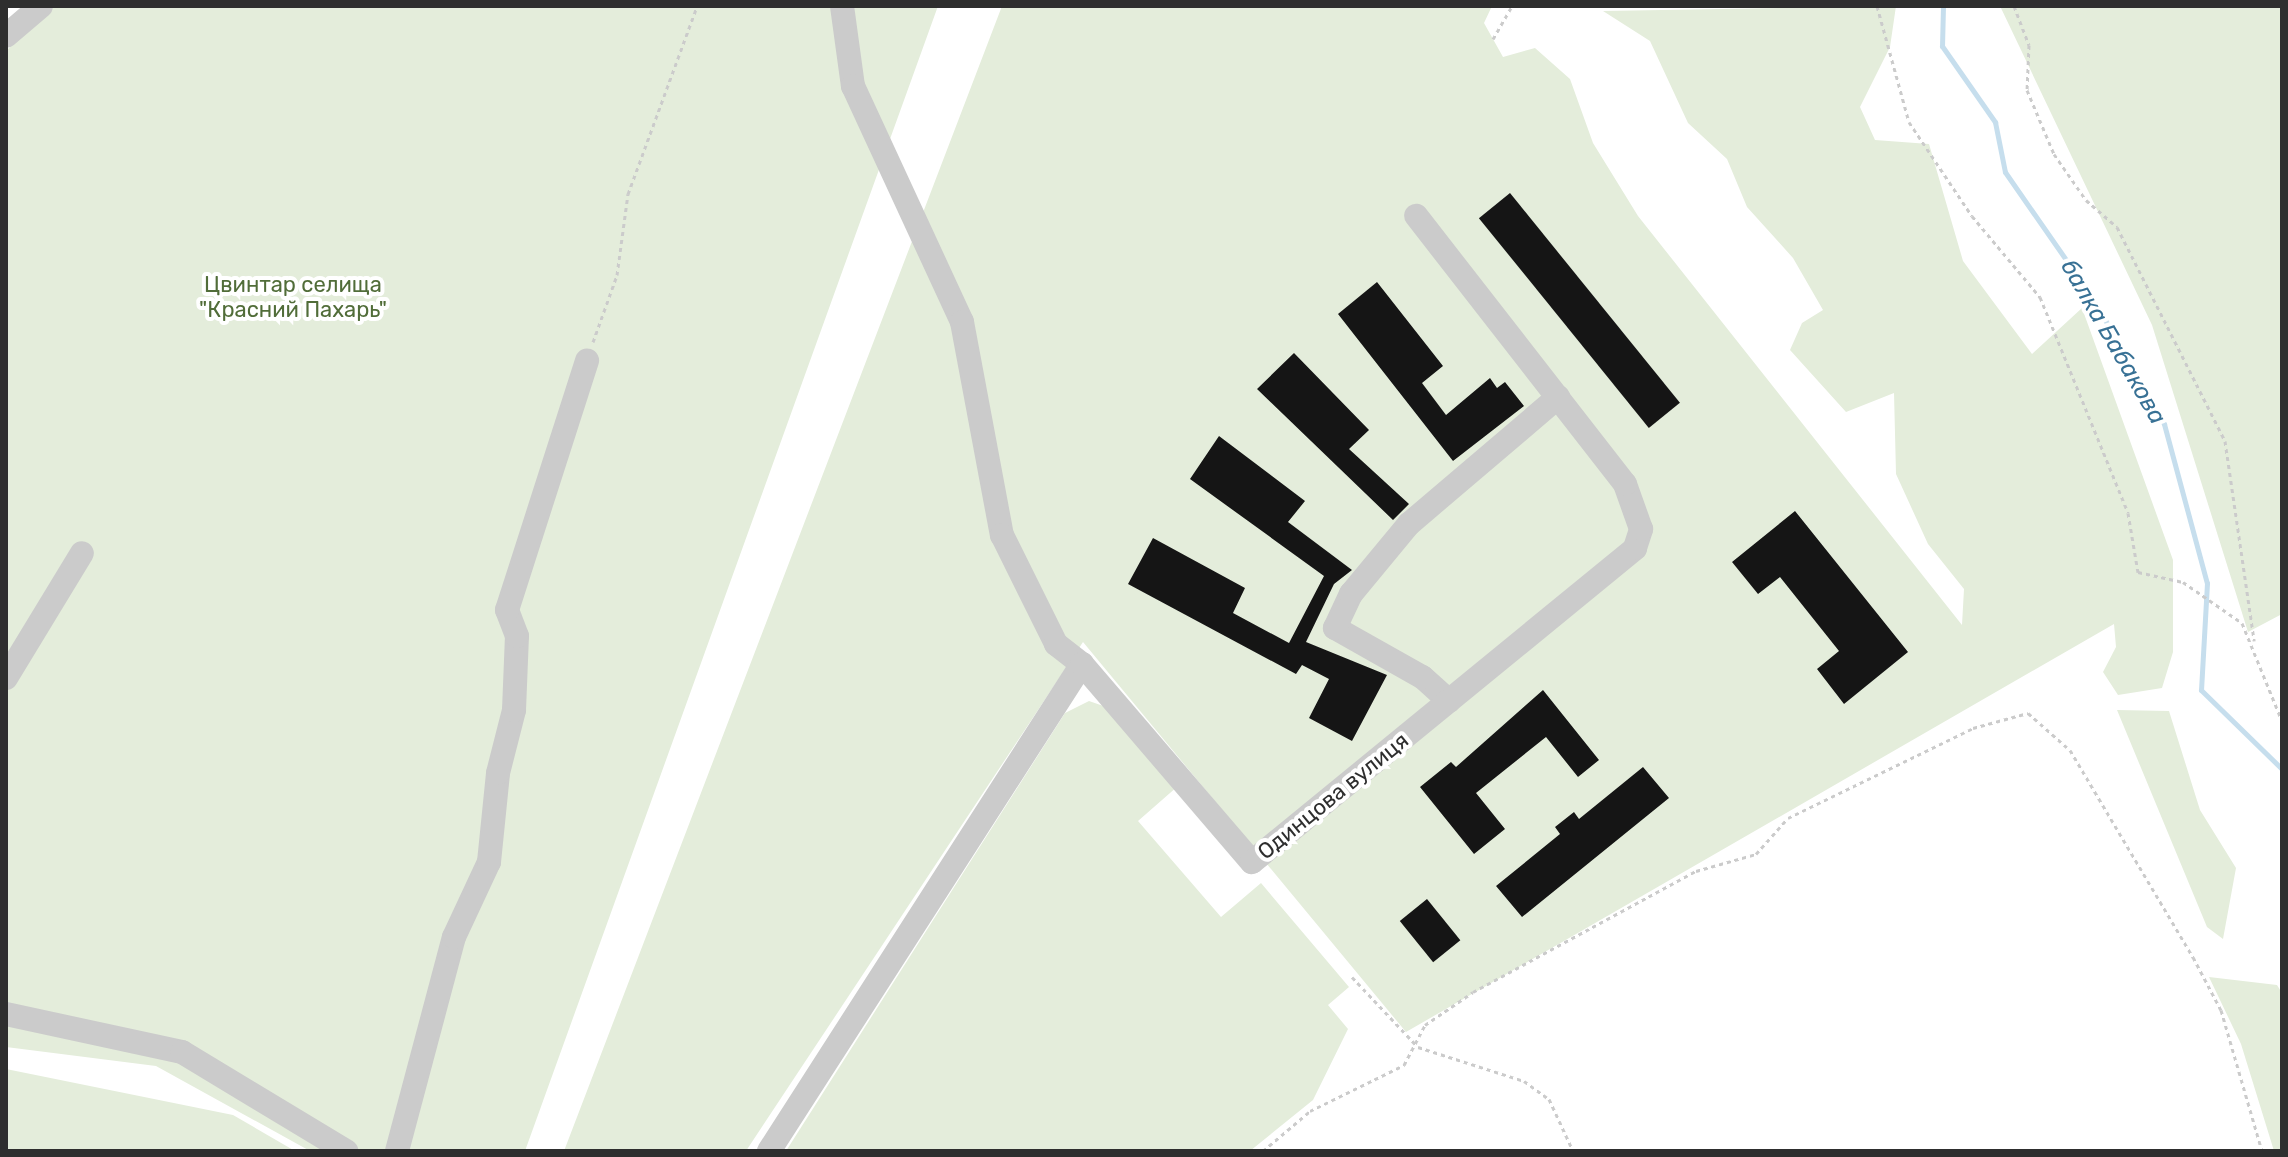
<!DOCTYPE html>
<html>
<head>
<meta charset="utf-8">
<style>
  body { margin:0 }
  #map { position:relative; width:2288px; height:1157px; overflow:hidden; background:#fff; font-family:Rubik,sans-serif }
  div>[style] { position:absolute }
  .green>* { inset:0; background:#e4eddb }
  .stream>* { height:5px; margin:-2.5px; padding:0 2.5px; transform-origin:2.5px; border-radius:2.5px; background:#c6deed }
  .building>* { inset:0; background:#151515; transform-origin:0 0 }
  .path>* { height:3px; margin-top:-1.5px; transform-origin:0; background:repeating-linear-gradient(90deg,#cbcbcb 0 4px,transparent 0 8px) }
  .minor>* { height:24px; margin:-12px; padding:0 12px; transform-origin:12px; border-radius:12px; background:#cbcbcb }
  span { translate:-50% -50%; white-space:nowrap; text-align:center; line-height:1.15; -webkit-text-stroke:8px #fff; paint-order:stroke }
  .park-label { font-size:22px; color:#516d39 }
  .street-label { font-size:22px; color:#2e2e2e }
  .water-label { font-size:24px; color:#387195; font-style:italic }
  .frame { position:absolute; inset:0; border:8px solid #2e2e2e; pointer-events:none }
</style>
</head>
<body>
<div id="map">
  <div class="green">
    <div style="clip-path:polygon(51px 6px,938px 6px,525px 1151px,310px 1151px,156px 1066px,6px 1047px,6px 51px)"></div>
    <div style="clip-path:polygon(1002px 6px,1492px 6px,1484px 23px,1503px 57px,1535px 48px,1570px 79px,1593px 143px,1638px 216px,1962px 625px,1964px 589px,1928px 544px,1896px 474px,1894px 393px,1846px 412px,1790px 350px,1802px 323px,1823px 310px,1793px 258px,1747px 207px,1727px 159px,1688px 123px,1650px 41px,1603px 11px,1896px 6px,1890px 47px,1860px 107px,1875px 140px,1929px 144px,1963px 261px,2032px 354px,2082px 308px,2173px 560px,2173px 652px,2162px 688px,2118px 695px,2103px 672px,2116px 647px,2114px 624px,1406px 1032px,1083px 642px,746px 1151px,564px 1151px)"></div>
    <div style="clip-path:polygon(2000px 6px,2282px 6px,2282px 614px,2248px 632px,2152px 325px)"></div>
    <div style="clip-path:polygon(1089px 701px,1112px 709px,1178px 786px,1138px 821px,1221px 917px,1261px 883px,1349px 987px,1328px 1005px,1348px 1029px,1313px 1100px,1250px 1151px,786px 1151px,1065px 713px)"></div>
    <div style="clip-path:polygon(2117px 710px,2169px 711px,2200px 810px,2236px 868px,2223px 939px,2207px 927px)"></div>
    <div style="clip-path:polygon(2209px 977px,2277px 985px,2282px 993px,2282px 1151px,2274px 1151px,2241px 1044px)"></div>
    <div style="clip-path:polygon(6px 1069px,233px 1115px,295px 1151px,6px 1151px)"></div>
  </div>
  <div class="stream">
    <div style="left:1943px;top:6px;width:40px;rotate:91.4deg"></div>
    <div style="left:1942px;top:46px;width:93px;rotate:55.1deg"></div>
    <div style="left:1995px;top:122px;width:51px;rotate:78.7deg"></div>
    <div style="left:2005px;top:172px;width:152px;rotate:55.2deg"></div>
    <div style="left:2092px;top:297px;width:146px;rotate:60.4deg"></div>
    <div style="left:2164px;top:424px;width:165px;rotate:74.9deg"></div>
    <div style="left:2207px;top:583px;width:107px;rotate:93.2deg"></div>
    <div style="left:2201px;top:690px;width:113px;rotate:44.3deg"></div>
  </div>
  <div class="building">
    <div style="left:1510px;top:193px;width:270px;height:40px;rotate:51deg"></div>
    <div style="clip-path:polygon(1377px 282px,1443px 366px,1422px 383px,1446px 415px,1490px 378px,1497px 388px,1505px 382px,1524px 406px,1453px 461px,1338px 314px)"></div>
    <div style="clip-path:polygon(1294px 353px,1369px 430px,1349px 449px,1409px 504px,1393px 520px,1257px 389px)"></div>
    <div style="clip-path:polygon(1219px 436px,1305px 501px,1288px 522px,1352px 570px,1334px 584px,1306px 642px,1387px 675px,1352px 741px,1309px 718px,1329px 679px,1302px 665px,1296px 674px,1128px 584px,1153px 538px,1245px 588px,1233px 613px,1289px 643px,1324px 576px,1190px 479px)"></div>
    <div style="clip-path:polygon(1795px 511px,1908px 652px,1844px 704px,1817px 669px,1839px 651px,1780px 577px,1758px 594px,1732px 562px)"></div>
    <div style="clip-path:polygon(1543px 690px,1599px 760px,1578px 777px,1546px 737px,1476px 793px,1505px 829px,1474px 854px,1420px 787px,1451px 762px,1456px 767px)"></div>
    <div style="clip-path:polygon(1643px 767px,1669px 798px,1522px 917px,1496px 886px,1560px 834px,1555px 827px,1574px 812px,1579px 819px)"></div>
    <div style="left:1427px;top:899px;width:53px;height:35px;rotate:51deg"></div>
  </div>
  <div class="path">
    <div style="left:1877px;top:6px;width:120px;rotate:74.6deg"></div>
    <div style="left:1909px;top:122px;width:113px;rotate:56.2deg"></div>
    <div style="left:1972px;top:216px;width:106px;rotate:50deg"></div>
    <div style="left:2040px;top:297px;width:233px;rotate:67.8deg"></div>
    <div style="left:2128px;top:513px;width:60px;rotate:80.4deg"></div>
    <div style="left:2138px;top:572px;width:46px;rotate:12.5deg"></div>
    <div style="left:2183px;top:582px;width:72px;rotate:34.8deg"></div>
    <div style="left:2242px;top:623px;width:106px;rotate:67.8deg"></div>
    <div style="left:2014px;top:6px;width:42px;rotate:69deg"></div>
    <div style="left:2029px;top:45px;width:45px;rotate:92.5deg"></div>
    <div style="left:2027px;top:90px;width:69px;rotate:67.1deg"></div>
    <div style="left:2054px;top:154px;width:56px;rotate:55.2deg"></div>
    <div style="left:2086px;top:200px;width:41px;rotate:41.1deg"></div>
    <div style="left:2117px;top:227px;width:240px;rotate:63.2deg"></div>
    <div style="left:2225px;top:441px;width:202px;rotate:81.7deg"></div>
    <div style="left:1493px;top:39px;width:38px;rotate:-60deg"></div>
    <div style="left:593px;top:342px;width:71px;rotate:-70.3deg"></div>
    <div style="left:617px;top:275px;width:82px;rotate:-82.3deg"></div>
    <div style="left:628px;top:194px;width:200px;rotate:-69.8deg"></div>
    <div style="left:1352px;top:977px;width:96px;rotate:46.7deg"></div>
    <div style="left:1418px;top:1047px;width:111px;rotate:17.8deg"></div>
    <div style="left:1524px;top:1081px;width:31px;rotate:36deg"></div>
    <div style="left:1549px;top:1099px;width:57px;rotate:65.2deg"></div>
    <div style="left:1263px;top:1151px;width:62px;rotate:-40.4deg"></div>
    <div style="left:1310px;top:1111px;width:105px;rotate:-26.1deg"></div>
    <div style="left:1404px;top:1065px;width:45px;rotate:-62.3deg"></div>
    <div style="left:1425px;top:1025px;width:58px;rotate:-34.5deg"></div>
    <div style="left:1473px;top:992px;width:254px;rotate:-28.5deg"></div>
    <div style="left:1696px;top:871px;width:62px;rotate:-15.8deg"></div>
    <div style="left:1756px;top:854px;width:48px;rotate:-48.4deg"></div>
    <div style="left:1788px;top:818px;width:206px;rotate:-25.9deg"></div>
    <div style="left:1973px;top:728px;width:57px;rotate:-15.3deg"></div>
    <div style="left:2028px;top:713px;width:56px;rotate:41.4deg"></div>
    <div style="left:2070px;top:750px;width:241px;rotate:59.3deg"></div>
    <div style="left:2193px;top:957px;width:60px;rotate:62.2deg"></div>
    <div style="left:2221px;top:1010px;width:147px;rotate:73.8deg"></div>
  </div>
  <div class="minor">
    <div style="left:842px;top:6px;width:81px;rotate:82.2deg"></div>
    <div style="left:853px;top:86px;width:260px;rotate:65.2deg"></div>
    <div style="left:962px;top:322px;width:217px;rotate:79.4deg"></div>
    <div style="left:1002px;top:535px;width:122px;rotate:63.6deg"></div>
    <div style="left:1056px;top:644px;width:33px;rotate:38deg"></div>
    <div style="left:6px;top:36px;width:46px;rotate:-40.6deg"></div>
    <div style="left:6px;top:678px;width:146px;rotate:-58.7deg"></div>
    <div style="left:1449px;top:701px;width:36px;rotate:-138deg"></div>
    <div style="left:1422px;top:677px;width:100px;rotate:-150.6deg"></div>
    <div style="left:1335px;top:628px;width:38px;rotate:-65deg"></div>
    <div style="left:1351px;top:594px;width:91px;rotate:-50.4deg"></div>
    <div style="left:1409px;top:524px;width:196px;rotate:-40.4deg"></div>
    <div style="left:6px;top:1014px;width:180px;rotate:12.2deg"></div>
    <div style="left:182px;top:1052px;width:192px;rotate:31.1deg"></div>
    <div style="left:397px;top:1151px;width:221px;rotate:-75.1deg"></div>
    <div style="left:454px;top:937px;width:83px;rotate:-65deg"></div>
    <div style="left:489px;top:862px;width:89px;rotate:-84.2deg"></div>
    <div style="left:498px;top:773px;width:65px;rotate:-75.7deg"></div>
    <div style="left:514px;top:710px;width:74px;rotate:-87.7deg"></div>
    <div style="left:517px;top:636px;width:28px;rotate:-111deg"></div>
    <div style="left:507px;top:610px;width:262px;rotate:-72.2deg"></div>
    <div style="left:769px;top:1151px;width:579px;rotate:-57.27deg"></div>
    <div style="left:1082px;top:664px;width:261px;rotate:49.4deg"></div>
    <div style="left:1252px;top:862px;width:495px;rotate:-39.3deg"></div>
    <div style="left:1635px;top:548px;width:20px;rotate:-72deg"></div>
    <div style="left:1641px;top:529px;width:48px;rotate:-109.6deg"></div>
    <div style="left:1625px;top:484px;width:340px;rotate:-127.9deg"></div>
  </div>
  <div class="park-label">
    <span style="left:293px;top:297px">Цвинтар селища<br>"Красний Пахарь"</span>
  </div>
  <div class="street-label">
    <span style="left:1333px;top:796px;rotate:-39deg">Одинцова вулиця</span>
  </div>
  <div class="water-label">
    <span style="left:2113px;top:342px;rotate:60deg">балка Бабакова</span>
  </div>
  <div class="frame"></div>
</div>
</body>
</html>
